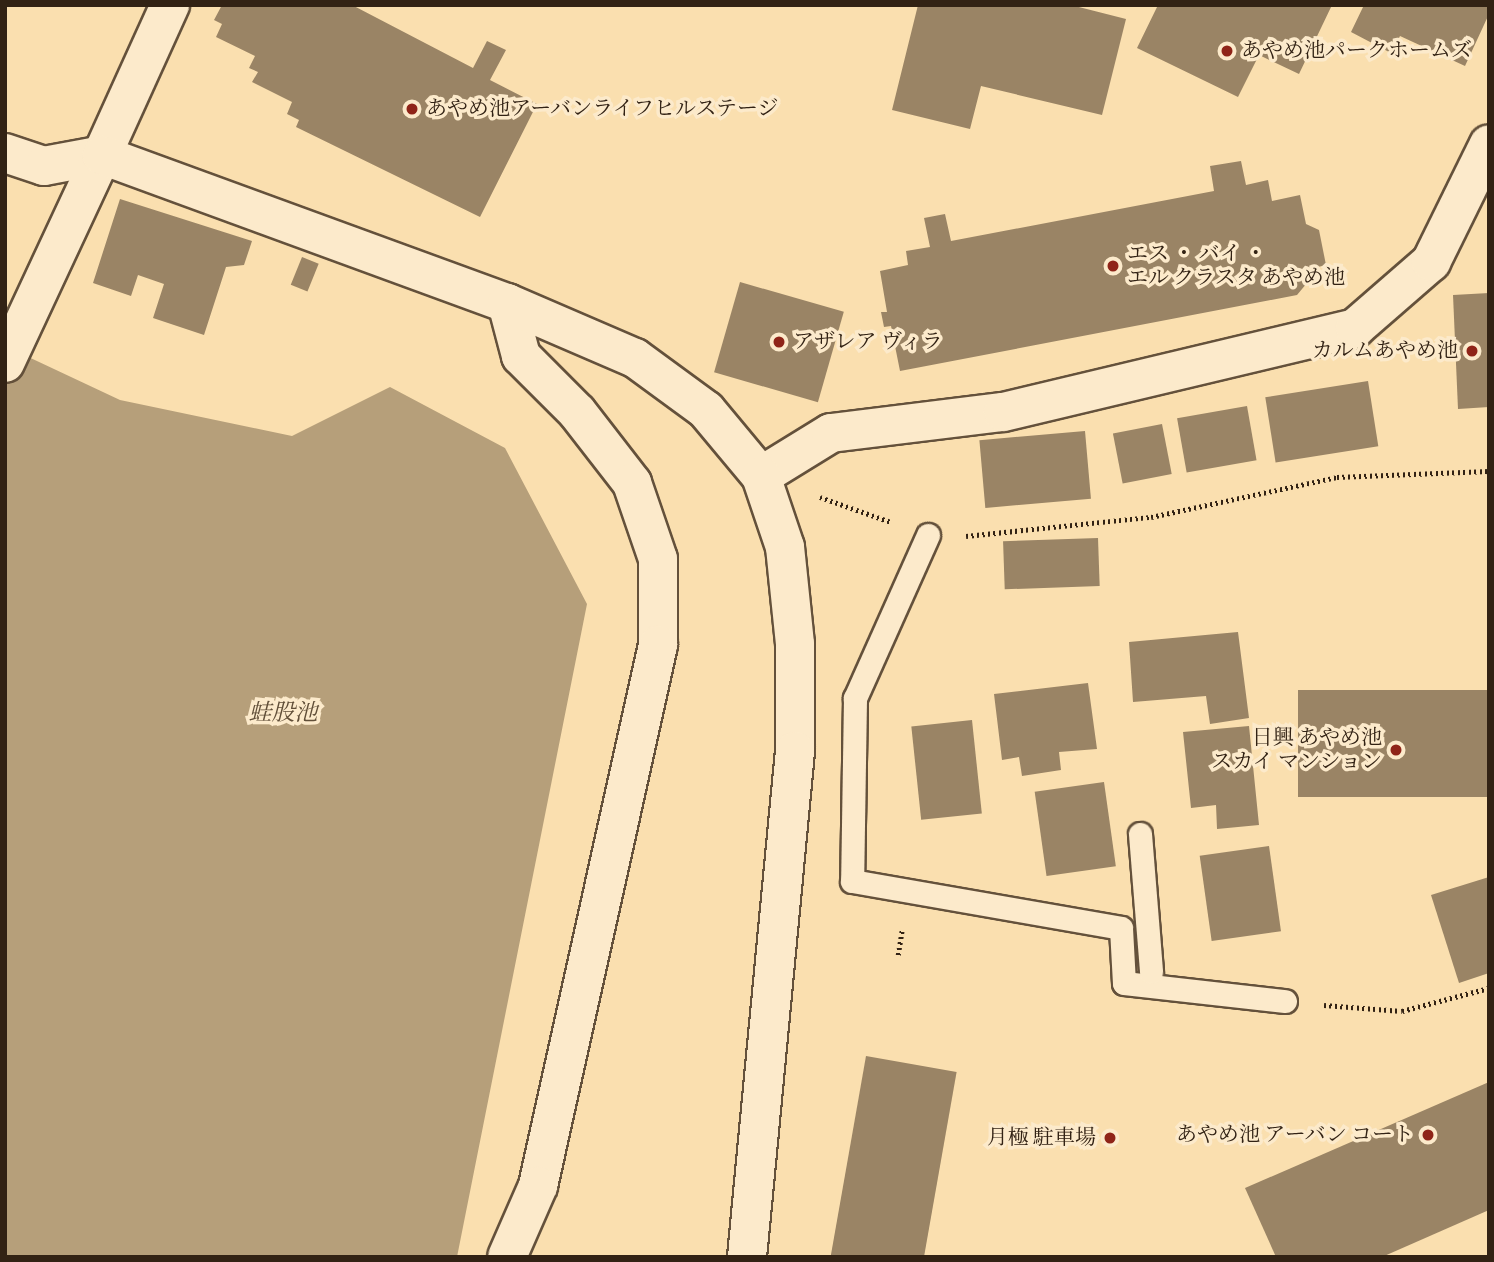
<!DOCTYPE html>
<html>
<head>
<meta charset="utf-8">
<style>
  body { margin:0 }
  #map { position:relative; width:1494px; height:1262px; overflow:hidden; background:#fadfaf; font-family:"Libre Bodoni","Noto Serif JP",serif }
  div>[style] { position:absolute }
  .water>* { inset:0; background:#b69f7a }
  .building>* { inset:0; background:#9a8465; transform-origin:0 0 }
  .path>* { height:4.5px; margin-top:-2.25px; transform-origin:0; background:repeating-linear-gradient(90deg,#322214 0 2px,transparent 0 5.5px) }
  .roads { filter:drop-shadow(2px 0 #64513b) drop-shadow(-2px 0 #64513b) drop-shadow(0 2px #64513b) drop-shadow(0 -2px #64513b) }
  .lane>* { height:23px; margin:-11.5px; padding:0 11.5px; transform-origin:11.5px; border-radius:11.5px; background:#fceacb }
  .street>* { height:38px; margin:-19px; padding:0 19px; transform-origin:19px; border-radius:19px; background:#fceacb }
  .secondary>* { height:38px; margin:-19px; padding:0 19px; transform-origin:19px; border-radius:19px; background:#fceacb }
  .dots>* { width:19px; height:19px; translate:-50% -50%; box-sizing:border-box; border:4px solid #fceacb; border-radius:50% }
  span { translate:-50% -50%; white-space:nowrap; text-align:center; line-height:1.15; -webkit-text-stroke:7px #fceacb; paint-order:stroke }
  .poi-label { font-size:21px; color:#322214 }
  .left { translate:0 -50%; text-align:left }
  .right { translate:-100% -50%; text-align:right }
  .water-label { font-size:23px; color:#604e38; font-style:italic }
  .frame { position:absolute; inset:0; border:7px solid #322214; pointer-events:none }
</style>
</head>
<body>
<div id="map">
  <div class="water">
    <div style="clip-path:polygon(5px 346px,120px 400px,292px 436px,390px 387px,505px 448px,587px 604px,457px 1257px,5px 1257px)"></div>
  </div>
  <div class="building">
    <div style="clip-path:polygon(222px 5px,352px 5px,473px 68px,487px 41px,506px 50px,490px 80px,537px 104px,480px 217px,296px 127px,299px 120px,287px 114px,292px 102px,252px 82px,258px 72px,249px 68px,255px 56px,216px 37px,222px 24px,214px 20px)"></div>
    <div style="clip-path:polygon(918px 5px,1071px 5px,1126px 19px,1102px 115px,981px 86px,970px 129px,892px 110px)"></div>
    <div style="clip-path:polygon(1158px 5px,1332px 5px,1299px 74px,1259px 55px,1238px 97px,1137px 48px)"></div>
    <div style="clip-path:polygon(1364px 5px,1489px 5px,1489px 14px,1465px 66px,1400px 36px,1391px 53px,1351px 32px)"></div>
    <div style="clip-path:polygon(1241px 161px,1246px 185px,1268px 180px,1272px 201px,1300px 195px,1306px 224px,1319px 230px,1326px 265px,1318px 267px,1320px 275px,1306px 277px,1307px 283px,1297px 295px,900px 371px,891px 326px,884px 327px,881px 312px,887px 312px,880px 271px,908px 265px,906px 251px,930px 247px,924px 218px,945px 214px,951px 241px,1214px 191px,1210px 166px)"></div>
    <div style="clip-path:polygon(120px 199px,252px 241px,244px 265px,226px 267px,204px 335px,153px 318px,164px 284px,138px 275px,131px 296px,93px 283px)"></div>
    <div style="left:302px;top:257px;width:18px;height:30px;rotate:22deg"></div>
    <div style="left:740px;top:282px;width:108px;height:94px;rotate:16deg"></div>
    <div style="clip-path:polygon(1489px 293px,1489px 407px,1458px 409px,1453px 295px)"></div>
    <div style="left:1368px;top:381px;width:66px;height:104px;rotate:81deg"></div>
    <div style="left:1247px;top:406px;width:55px;height:71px;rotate:80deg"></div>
    <div style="left:1162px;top:424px;width:51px;height:50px;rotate:79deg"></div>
    <div style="left:1085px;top:431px;width:68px;height:106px;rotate:85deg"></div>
    <div style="left:1098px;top:538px;width:48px;height:95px;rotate:88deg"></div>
    <div style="clip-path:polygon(1238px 632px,1249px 718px,1210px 724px,1206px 696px,1133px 702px,1129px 642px)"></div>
    <div style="clip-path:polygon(1088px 683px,1097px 749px,1059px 752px,1061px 770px,1022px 776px,1019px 757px,1002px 760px,994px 694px)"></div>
    <div style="left:1489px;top:690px;width:107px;height:191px;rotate:90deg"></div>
    <div style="left:972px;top:720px;width:94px;height:61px;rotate:84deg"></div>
    <div style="clip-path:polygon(1249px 726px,1259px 825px,1217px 829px,1216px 805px,1191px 808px,1183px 732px)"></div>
    <div style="left:1104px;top:782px;width:85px;height:70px;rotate:82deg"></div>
    <div style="left:1269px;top:846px;width:86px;height:70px;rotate:82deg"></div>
    <div style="clip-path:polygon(1489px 877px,1489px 973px,1459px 983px,1431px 895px)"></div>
    <div style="left:866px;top:1056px;width:92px;height:204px;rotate:10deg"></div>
    <div style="clip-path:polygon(1489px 1082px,1489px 1210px,1382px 1257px,1276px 1257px,1245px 1188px)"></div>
  </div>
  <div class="path">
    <div style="left:820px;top:497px;width:75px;rotate:19.4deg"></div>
    <div style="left:966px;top:536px;width:186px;rotate:-5.9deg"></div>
    <div style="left:1151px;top:517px;width:190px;rotate:-12.1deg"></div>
    <div style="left:1337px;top:477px;width:152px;rotate:-2.3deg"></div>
    <div style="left:898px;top:955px;width:25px;rotate:-81deg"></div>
    <div style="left:1324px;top:1005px;width:78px;rotate:4.4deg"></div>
    <div style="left:1402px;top:1011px;width:90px;rotate:-14.8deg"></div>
  </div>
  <div class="roads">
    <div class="lane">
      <div style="left:928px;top:535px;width:179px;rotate:114.1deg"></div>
      <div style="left:855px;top:698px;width:183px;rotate:90.9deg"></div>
      <div style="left:852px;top:881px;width:273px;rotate:9.9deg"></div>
      <div style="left:1121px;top:928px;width:55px;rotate:86.9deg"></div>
      <div style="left:1124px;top:983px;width:162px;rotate:6.4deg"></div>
      <div style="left:1140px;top:834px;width:138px;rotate:85.4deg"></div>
    </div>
    <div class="street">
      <div style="left:5px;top:153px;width:41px;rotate:18.4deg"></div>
      <div style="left:44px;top:166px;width:59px;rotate:-10.7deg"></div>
      <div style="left:507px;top:303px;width:55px;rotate:75.2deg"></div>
      <div style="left:521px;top:356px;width:79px;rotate:45deg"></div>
      <div style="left:577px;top:412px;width:90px;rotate:52.2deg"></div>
      <div style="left:632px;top:483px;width:80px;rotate:71.1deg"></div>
      <div style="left:658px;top:559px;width:86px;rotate:90deg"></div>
      <div style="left:658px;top:645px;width:554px;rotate:102.51deg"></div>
      <div style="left:538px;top:1186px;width:77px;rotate:113.6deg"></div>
      <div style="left:5px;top:363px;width:230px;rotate:-65deg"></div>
      <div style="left:761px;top:476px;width:82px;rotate:-31.6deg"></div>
      <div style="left:831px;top:433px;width:173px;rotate:-7deg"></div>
      <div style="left:1003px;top:412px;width:362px;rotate:-13.4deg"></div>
      <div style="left:1355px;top:328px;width:101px;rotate:-41deg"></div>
      <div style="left:1431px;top:262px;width:131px;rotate:-63.8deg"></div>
    </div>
    <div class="secondary">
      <div style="left:170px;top:5px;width:165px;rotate:114.4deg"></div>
      <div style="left:102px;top:155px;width:431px;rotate:20.1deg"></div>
      <div style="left:507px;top:303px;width:139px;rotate:23.3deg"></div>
      <div style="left:635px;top:358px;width:88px;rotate:36.2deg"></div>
      <div style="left:706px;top:410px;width:86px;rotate:50.2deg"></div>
      <div style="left:761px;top:476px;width:75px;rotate:71.3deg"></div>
      <div style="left:785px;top:547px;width:98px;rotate:84.1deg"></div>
      <div style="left:795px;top:644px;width:107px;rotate:90deg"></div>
      <div style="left:795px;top:751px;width:508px;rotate:95.42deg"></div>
    </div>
  </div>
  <div class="dots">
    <div style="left:1227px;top:51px;background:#8f2418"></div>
    <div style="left:412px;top:109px;background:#8f2418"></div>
    <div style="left:1113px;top:266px;background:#8f2418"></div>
    <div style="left:779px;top:342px;background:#8f2418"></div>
    <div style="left:1472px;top:351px;background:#8f2418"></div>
    <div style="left:1396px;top:750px;background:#8f2418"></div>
    <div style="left:1428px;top:1135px;background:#8f2418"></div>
    <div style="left:1110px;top:1138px;background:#8f2418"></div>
  </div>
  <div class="poi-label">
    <span class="left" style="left:1241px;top:51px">あやめ池パークホームズ</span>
    <span class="left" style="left:426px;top:109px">あやめ池アーバンライフヒルステージ</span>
    <span class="left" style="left:1127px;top:266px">エス ・ バイ ・<br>エル クラスタ あやめ池</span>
    <span class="left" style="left:793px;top:342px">アザレア ヴィラ</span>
    <span class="right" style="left:1458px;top:351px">カルムあやめ池</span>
    <span class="right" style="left:1382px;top:750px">日興 あやめ池<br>スカイ マンション</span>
    <span class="right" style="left:1414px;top:1135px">あやめ池 アーバン コート</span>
    <span class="right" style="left:1096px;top:1138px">月極 駐車場</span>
  </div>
  <div class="water-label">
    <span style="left:283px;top:713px">蛙股池</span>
  </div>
  <div class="frame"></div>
</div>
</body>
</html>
